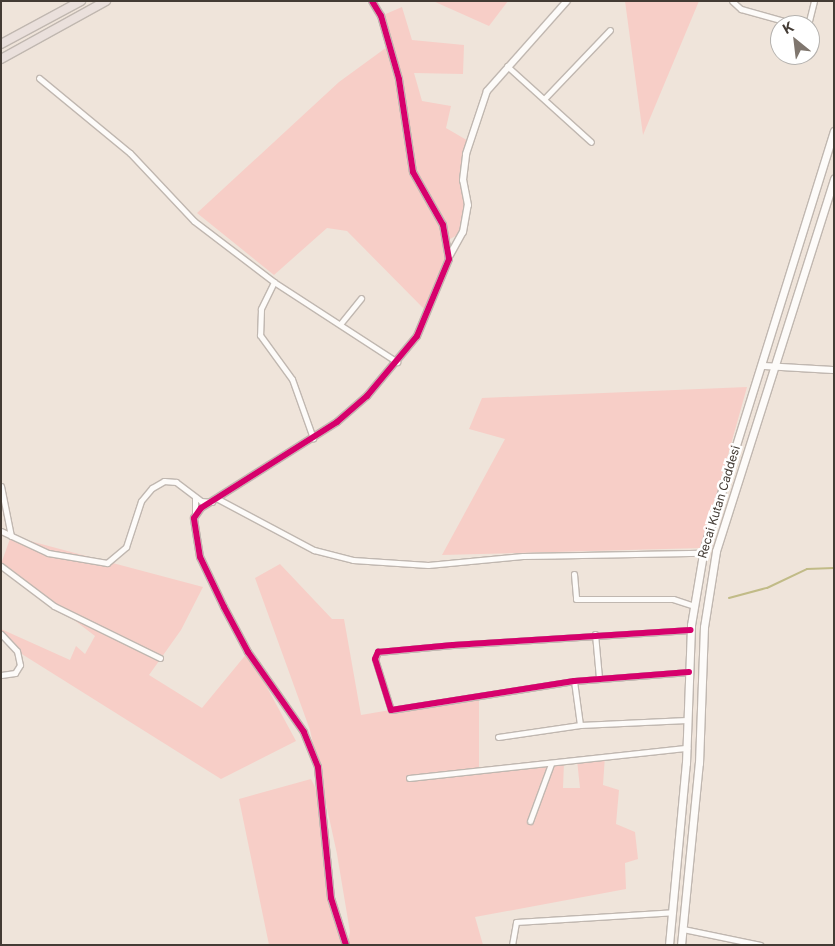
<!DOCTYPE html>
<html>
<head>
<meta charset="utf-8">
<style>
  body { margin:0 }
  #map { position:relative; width:835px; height:946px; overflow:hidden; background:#efe4da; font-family:Inter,sans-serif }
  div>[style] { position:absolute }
  .green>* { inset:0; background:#f7cec7 }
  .stream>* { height:2px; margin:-1px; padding:0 1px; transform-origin:1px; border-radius:1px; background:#c1bb87 }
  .roads { filter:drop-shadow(1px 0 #c0b7b0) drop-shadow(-1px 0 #c0b7b0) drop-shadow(0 1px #c0b7b0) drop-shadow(0 -1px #c0b7b0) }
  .minor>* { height:5px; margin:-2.5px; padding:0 2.5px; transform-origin:2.5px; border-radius:2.5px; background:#fdfbf9 }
  .tertiary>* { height:6px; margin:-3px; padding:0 3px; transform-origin:3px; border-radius:3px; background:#fdfbf9 }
  .secondary>* { height:7px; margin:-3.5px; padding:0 3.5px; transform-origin:3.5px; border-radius:3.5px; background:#fdfbf9 }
  .trunk>* { height:8px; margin:-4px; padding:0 4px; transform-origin:4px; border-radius:4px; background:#eae0dc }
  .cycleway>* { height:6px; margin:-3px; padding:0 3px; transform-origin:3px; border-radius:3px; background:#d6006c }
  span { translate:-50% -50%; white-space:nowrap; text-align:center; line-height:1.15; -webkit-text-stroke:5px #fff; paint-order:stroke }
  .street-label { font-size:12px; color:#433b34 }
  .frame { position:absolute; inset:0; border:2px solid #433b34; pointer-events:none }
  .north { position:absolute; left:770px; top:15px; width:50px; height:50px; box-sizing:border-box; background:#fff; border:1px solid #b4b1ae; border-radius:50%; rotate:331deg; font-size:14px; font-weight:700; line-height:20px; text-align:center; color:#433b34 }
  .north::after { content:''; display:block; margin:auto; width:18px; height:22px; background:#7f766e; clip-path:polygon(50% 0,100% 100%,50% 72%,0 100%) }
</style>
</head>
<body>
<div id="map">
  <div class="green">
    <div style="clip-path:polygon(433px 1px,508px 1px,489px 26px)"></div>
    <div style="clip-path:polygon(625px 1px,699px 1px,643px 135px)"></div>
    <div style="clip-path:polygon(402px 7px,412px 40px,464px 45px,463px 74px,414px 73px,422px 101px,451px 106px,446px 128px,470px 142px,463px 180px,468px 205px,463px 232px,448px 240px,449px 259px,428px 313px,347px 231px,327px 228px,274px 275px,197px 213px,339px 82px,387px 47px,381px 16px)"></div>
    <div style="clip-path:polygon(747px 387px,702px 548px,442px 555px,505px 439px,469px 429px,482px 398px)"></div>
    <div style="clip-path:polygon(11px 536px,203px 587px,181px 630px,149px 675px,202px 708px,248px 652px,296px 741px,221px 779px,17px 651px,1px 636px,1px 629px,70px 660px,76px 646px,85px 654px,95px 636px,1px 564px)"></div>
    <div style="clip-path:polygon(280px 564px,332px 619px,344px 619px,361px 715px,479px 695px,479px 770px,564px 762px,563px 788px,580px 788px,577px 760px,605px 756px,603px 785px,619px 790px,616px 824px,635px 832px,638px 859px,625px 863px,626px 889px,475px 917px,483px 945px,347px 945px,350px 932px,337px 854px,310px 730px,255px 578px)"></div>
    <div style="clip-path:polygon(311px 779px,325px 807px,330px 890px,346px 945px,269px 945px,239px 799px)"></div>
  </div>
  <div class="stream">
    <div style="left:729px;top:598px;width:39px;rotate:-15deg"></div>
    <div style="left:767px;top:588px;width:44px;rotate:-25.4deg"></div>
    <div style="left:807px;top:569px;width:27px;rotate:-2deg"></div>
  </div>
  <div class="roads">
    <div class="minor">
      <div style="left:732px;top:1px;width:12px;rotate:42deg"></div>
      <div style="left:741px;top:9px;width:59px;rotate:15.7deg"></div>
      <div style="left:808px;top:25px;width:25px;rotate:-76deg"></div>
      <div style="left:507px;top:66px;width:113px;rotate:42.1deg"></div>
      <div style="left:39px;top:78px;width:118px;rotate:39.5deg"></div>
      <div style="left:130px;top:153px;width:93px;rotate:46.7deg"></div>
      <div style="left:194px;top:221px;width:101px;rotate:37.3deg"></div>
      <div style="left:274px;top:282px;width:30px;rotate:116deg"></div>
      <div style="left:261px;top:309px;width:26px;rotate:92deg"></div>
      <div style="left:260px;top:335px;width:54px;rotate:54deg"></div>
      <div style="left:292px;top:379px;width:63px;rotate:70.4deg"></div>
      <div style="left:545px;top:98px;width:94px;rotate:-46.3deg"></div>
      <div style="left:274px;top:282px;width:147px;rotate:33deg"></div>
      <div style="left:341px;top:323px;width:32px;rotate:-51deg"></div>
      <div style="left:1px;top:486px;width:51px;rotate:78.7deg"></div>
      <div style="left:218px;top:499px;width:109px;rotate:28deg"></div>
      <div style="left:314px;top:550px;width:40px;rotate:14.4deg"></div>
      <div style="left:353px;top:560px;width:75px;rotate:3.8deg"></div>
      <div style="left:428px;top:565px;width:95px;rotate:-5.4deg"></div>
      <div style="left:523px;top:556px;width:180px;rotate:-1deg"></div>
      <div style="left:195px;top:515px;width:18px;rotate:-90deg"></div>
      <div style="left:1px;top:531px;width:52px;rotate:25.1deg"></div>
      <div style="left:48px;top:553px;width:60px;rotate:9.6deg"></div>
      <div style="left:107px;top:563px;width:25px;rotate:-40deg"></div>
      <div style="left:126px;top:547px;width:48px;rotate:-71.9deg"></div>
      <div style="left:141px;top:501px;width:17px;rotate:-50deg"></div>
      <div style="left:152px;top:488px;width:14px;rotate:-30deg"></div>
      <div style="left:164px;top:481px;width:12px;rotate:5deg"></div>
      <div style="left:176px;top:482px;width:31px;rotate:37deg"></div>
      <div style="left:201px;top:501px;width:11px;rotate:5deg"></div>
      <div style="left:1px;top:566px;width:66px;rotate:37deg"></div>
      <div style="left:54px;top:606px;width:118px;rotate:26.1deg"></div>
      <div style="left:574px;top:574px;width:25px;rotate:85deg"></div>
      <div style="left:576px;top:599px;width:97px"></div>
      <div style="left:673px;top:599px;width:22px;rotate:18deg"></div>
      <div style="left:1px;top:634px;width:23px;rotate:47deg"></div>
      <div style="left:17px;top:651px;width:14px;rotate:78deg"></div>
      <div style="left:20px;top:665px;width:9px;rotate:122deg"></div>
      <div style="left:15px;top:673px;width:14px;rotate:172deg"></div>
      <div style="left:595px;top:634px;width:44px;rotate:84.8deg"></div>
      <div style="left:689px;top:672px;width:115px;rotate:175.5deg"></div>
      <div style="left:574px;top:681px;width:185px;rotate:171deg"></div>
      <div style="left:391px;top:710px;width:53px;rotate:-107.4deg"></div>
      <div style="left:375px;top:659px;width:8px;rotate:-67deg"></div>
      <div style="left:378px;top:652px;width:75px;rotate:-5.3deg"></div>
      <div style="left:453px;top:645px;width:238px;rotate:-3.6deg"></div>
      <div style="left:574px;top:681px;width:44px;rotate:82.2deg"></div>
      <div style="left:580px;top:725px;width:107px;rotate:-2.7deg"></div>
      <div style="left:498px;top:737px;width:83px;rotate:-8.3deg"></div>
      <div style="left:409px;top:778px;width:280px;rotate:-6.2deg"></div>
      <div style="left:530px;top:821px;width:61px;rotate:-69.8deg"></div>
      <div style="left:683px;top:929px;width:79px;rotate:11.7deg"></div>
      <div style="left:512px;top:945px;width:23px;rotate:-80deg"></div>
      <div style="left:516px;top:922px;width:157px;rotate:-3.6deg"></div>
    </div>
    <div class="tertiary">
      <div style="left:450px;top:255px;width:26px;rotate:-61deg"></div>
      <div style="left:463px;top:232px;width:27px;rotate:-80deg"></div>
      <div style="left:468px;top:205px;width:25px;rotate:-101deg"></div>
      <div style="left:463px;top:180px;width:26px;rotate:-83deg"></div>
      <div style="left:466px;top:154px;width:66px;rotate:-71.6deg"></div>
      <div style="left:487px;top:91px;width:120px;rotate:-48.4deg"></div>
      <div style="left:763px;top:366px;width:71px;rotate:3.2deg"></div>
      <div style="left:346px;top:945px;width:49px;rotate:-107.7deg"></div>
      <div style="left:331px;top:898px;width:132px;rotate:-95.7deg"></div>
      <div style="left:318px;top:767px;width:38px;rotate:-112deg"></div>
      <div style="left:304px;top:732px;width:98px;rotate:-125deg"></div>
      <div style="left:248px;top:652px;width:51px;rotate:-118.1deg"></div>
      <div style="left:224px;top:607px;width:55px;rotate:-115.6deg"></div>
      <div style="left:200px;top:557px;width:39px;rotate:-99deg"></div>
      <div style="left:194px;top:518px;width:12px;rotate:-55deg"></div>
      <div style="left:201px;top:508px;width:161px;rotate:-32.3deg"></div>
      <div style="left:337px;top:422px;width:40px;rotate:-41deg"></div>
      <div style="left:367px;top:396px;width:78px;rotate:-50.2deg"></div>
      <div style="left:417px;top:336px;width:83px;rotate:-67.4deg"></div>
      <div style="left:449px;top:259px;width:35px;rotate:-100deg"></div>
      <div style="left:443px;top:225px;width:61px;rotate:-119.5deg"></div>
      <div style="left:413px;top:172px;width:94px;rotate:-98.6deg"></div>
      <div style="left:399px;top:79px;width:66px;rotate:-105.9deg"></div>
      <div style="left:381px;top:16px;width:17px;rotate:-121deg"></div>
    </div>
    <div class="secondary">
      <div style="left:669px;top:945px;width:183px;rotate:-84.7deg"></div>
      <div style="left:686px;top:763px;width:138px;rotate:-87.9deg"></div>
      <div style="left:691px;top:625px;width:78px;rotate:-80.4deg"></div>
      <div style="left:704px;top:548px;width:437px;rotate:-72.7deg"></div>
      <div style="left:681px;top:945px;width:183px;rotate:-84.4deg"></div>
      <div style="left:699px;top:763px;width:136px;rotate:-87.9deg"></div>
      <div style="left:704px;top:627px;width:77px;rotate:-81deg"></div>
      <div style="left:716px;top:551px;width:391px;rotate:-72.4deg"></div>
    </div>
    <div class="trunk">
      <div style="left:1px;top:44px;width:91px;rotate:-28.3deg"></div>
      <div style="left:1px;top:59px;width:120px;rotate:-28.9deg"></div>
    </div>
  </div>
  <div class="cycleway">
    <div style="left:689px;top:672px;width:115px;rotate:175.5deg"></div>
    <div style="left:574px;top:681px;width:185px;rotate:171deg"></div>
    <div style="left:391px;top:710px;width:53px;rotate:-107.4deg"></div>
    <div style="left:375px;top:659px;width:8px;rotate:-67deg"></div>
    <div style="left:378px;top:652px;width:75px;rotate:-5.3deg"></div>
    <div style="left:453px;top:645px;width:238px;rotate:-3.6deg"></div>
    <div style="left:346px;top:945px;width:49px;rotate:-107.7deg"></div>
    <div style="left:331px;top:898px;width:132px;rotate:-95.7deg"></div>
    <div style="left:318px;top:767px;width:38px;rotate:-112deg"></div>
    <div style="left:304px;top:732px;width:98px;rotate:-125deg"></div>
    <div style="left:248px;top:652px;width:51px;rotate:-118.1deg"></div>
    <div style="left:224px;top:607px;width:55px;rotate:-115.6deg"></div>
    <div style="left:200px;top:557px;width:39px;rotate:-99deg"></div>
    <div style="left:194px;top:518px;width:12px;rotate:-55deg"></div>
    <div style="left:201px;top:508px;width:161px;rotate:-32.3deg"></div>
    <div style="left:337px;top:422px;width:40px;rotate:-41deg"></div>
    <div style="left:367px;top:396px;width:78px;rotate:-50.2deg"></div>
    <div style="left:417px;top:336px;width:83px;rotate:-67.4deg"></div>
    <div style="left:449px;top:259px;width:35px;rotate:-100deg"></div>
    <div style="left:443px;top:225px;width:61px;rotate:-119.5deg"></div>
    <div style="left:413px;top:172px;width:94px;rotate:-98.6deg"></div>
    <div style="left:399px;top:79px;width:66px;rotate:-105.9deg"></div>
    <div style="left:381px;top:16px;width:17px;rotate:-121deg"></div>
  </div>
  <div class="street-label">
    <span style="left:719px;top:502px;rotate:-73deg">Recai Kutan Caddesi</span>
  </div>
  <div class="frame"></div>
  <div class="north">K</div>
</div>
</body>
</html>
